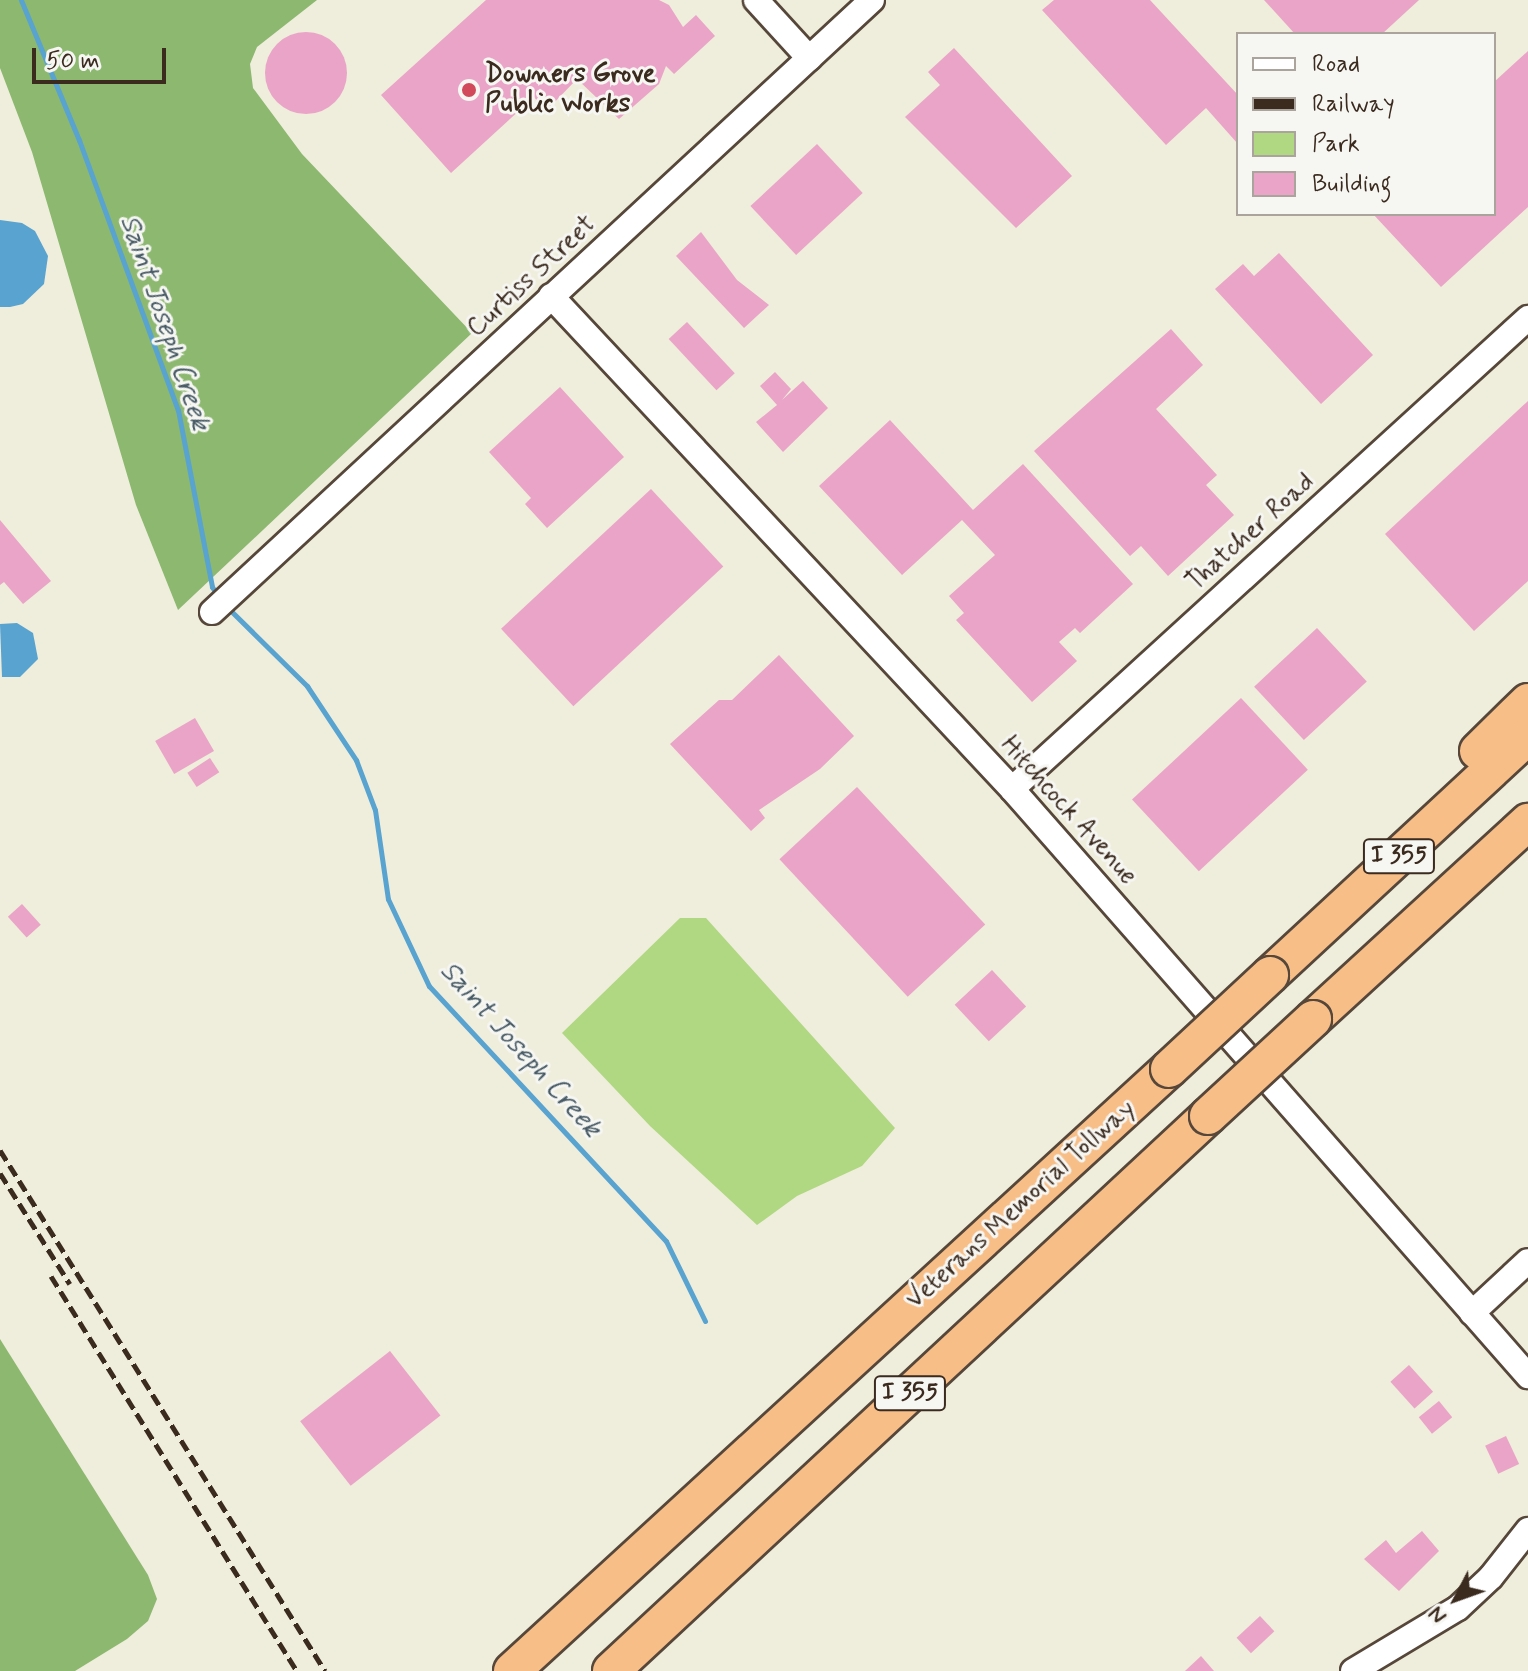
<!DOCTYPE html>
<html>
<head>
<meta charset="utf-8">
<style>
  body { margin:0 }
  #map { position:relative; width:1528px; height:1671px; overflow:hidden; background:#efeddb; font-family:Mynerve,sans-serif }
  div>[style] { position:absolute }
  .green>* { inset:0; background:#b0d882 }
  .forest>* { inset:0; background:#8cb870 }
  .water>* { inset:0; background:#58a3d0 }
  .stream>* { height:5px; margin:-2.5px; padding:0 2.5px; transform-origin:2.5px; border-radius:2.5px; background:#58a3d0 }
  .building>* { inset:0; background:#eaa4c7; transform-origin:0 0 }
  .round { border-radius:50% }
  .roads { filter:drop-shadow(2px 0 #56473a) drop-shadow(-2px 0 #56473a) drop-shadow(0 2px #56473a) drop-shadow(0 -2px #56473a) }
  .minor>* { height:24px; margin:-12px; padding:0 12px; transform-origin:12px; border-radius:12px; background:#fff }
  .highway>* { height:36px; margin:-18px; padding:0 18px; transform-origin:18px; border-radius:18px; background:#f7be87 }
  .rail>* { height:5px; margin-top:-2.5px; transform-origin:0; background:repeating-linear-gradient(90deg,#3b2a1e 0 12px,transparent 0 18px) }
  .bridges { filter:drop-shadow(2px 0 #56473a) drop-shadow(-2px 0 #56473a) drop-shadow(0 2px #56473a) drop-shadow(0 -2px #56473a) }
  .highway-bridge>* { height:36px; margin:-18px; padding:0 18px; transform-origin:18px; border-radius:18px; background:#f7be87 }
  .dots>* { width:22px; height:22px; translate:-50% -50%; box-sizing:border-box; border:4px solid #f6f6f2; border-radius:50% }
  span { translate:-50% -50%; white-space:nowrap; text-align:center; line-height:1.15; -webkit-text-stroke:6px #f6f6f2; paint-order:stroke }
  .shield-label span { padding:2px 6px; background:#f6f6f2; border:2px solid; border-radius:6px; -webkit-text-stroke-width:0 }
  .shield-label { font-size:24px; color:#3b2a1e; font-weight:700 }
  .poi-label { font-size:26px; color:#3b2a1e; font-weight:700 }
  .left { translate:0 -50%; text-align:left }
  .street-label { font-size:26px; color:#3b2a1e }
  .water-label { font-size:28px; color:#475a65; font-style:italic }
  .legend { position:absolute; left:1236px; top:32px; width:260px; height:184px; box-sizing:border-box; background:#f6f6f2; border:2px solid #aba49d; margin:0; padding:10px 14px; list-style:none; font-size:24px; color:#3b2a1e }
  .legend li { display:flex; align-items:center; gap:16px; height:40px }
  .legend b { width:40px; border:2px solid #aba49d }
  .north { position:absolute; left:1416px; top:1559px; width:80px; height:80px; -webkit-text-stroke:6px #f6f6f2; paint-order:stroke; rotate:229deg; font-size:22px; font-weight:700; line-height:32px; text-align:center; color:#3b2a1e }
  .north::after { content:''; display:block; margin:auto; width:28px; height:36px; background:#3b2a1e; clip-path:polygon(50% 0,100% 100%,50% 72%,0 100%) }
  .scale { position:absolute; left:32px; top:48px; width:134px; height:36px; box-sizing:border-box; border:4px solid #3b2a1e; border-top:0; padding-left:10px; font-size:24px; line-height:28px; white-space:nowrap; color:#3b2a1e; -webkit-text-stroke:6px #f6f6f2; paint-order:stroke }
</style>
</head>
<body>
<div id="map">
  <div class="green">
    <div style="clip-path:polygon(680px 918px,706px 918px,895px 1128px,862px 1166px,797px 1196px,757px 1225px,650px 1126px,562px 1033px)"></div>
  </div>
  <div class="forest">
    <div style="clip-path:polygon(0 0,317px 0,257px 47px,250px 64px,253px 88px,302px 154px,472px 333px,178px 610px,136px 505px,32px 152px,0 68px)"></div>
    <div style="clip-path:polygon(0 1339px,148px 1575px,157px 1599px,148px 1621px,127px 1639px,75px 1671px,0 1671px)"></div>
  </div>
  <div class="water">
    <div style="clip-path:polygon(0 220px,22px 223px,35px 231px,48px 256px,44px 284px,23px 304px,10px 307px,0 307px)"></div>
    <div style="clip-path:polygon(17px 623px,33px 633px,38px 659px,20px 677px,2px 677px,0 624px)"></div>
  </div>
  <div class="stream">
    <div style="left:21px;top:0;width:152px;rotate:67.5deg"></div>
    <div style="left:79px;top:140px;width:288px;rotate:69.9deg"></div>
    <div style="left:178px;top:410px;width:180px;rotate:79.1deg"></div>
    <div style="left:212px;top:587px;width:14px;rotate:54deg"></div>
    <div style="left:229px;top:609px;width:110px;rotate:44.6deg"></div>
    <div style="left:307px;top:686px;width:89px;rotate:56.5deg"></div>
    <div style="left:356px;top:760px;width:53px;rotate:69.2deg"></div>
    <div style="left:375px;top:810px;width:90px;rotate:81.7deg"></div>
    <div style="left:388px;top:899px;width:96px;rotate:64.8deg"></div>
    <div style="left:429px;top:986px;width:348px;rotate:47.1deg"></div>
    <div style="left:666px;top:1241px;width:89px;rotate:64deg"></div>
  </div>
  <div class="building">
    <div style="clip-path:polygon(486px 0,659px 0,669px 5px,683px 27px,696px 15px,715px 36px,674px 74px,666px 66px,659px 84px,619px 119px,577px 79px,546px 111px,534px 97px,451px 173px,381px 95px)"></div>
    <div style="clip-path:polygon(1054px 0,1150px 0,1238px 95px,1238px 144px,1206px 108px,1166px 145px,1042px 10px)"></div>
    <div style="clip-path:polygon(1264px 0,1419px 0,1382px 34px,1295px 34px)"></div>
    <div class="round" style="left:265px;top:32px;width:82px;height:82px"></div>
    <div style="clip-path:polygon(954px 48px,1072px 176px,1016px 228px,905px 117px,940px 85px,928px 72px)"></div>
    <div style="clip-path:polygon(1528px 51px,1528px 207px,1441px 287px,1373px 214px,1494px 214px,1494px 82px)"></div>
    <div style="left:817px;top:144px;width:67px;height:91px;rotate:47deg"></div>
    <div style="clip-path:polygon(701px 232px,737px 280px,769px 305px,744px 328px,676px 256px)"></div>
    <div style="clip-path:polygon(1279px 253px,1373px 355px,1321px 404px,1215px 289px,1243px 264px,1254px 276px)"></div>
    <div style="left:687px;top:322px;width:70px;height:25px;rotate:47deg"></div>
    <div style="clip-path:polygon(1171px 329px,1203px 365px,1156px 409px,1217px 475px,1206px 485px,1234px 515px,1168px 576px,1141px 546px,1130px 556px,1034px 451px)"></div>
    <div style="clip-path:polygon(775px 372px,791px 389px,782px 400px,803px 381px,828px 408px,783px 452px,756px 422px,777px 405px,760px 386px)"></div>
    <div style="clip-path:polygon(560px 387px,624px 457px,547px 528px,525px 504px,531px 498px,489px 452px)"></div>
    <div style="clip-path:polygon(1528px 401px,1528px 581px,1474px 631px,1385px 534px)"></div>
    <div style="clip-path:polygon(890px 420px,973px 510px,1023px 464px,1133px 584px,1080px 633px,1075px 628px,1059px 642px,1077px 661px,1032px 702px,956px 620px,964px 613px,949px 596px,995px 555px,962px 520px,902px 575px,819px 486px)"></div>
    <div style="left:651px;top:489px;width:106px;height:205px;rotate:47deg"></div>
    <div style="clip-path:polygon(0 520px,51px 581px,23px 604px,4px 582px,0 585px)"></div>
    <div style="left:1317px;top:628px;width:73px;height:86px;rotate:47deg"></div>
    <div style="clip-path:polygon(779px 655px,854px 736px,820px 769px,759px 810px,765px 818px,751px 831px,670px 744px,719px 700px,732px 700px)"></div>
    <div style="left:1241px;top:698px;width:98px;height:149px;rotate:47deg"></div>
    <div style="left:195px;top:718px;width:38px;height:46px;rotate:60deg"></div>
    <div style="left:210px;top:758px;width:17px;height:27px;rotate:57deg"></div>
    <div style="left:857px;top:787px;width:188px;height:106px;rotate:47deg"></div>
    <div style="left:22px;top:904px;width:28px;height:19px;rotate:48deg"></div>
    <div style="left:992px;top:970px;width:50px;height:51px;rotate:47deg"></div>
    <div style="left:390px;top:1351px;width:82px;height:114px;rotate:52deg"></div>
    <div style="left:1409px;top:1365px;width:36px;height:25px;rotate:48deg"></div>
    <div style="left:1439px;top:1401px;width:21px;height:26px;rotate:51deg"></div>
    <div style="left:1506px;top:1436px;width:31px;height:23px;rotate:65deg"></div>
    <div style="clip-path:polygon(1422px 1531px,1439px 1551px,1399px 1591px,1364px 1559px,1386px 1540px,1396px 1553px)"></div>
    <div style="left:1260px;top:1616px;width:21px;height:32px;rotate:47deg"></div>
    <div style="clip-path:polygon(1201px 1656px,1214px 1671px,1185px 1671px)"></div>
  </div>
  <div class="roads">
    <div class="minor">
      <div style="left:756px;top:0;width:79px;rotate:47.6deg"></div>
      <div style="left:551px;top:296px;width:675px;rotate:46.92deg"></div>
      <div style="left:1012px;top:789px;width:782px;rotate:48.68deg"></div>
      <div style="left:212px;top:612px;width:900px;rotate:-42.84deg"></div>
      <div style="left:1012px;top:789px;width:699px;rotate:-42.39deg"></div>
      <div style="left:1472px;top:1313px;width:76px;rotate:-42.9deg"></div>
      <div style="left:1353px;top:1671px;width:122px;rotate:-31deg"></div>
      <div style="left:1458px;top:1608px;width:45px;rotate:-43.2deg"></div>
      <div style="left:1491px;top:1577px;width:60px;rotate:-51.8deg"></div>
    </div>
    <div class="highway">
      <div style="left:1478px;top:751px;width:70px;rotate:-44.4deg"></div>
      <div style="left:1270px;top:975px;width:352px;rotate:-42.8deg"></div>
      <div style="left:1313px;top:1019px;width:292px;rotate:-42.5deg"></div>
      <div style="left:512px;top:1671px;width:891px;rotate:-42.5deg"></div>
      <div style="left:611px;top:1671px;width:815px;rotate:-42.91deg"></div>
    </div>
  </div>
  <div class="rail">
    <div style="left:0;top:1150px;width:614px;rotate:58.04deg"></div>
    <div style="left:0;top:1173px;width:131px;rotate:57.8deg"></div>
    <div style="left:51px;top:1276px;width:465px;rotate:58.1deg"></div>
  </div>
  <div class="bridges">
    <div class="highway-bridge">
      <div style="left:1169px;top:1069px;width:138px;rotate:-42.9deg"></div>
      <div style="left:1208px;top:1116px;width:143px;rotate:-42.7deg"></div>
    </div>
  </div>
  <div class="dots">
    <div style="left:469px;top:90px;background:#d1495b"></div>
  </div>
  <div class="shield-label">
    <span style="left:1399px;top:856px">I 355</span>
    <span style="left:910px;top:1393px">I 355</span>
  </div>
  <div class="poi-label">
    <span class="left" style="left:485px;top:90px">Downers Grove<br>Public Works</span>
  </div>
  <div class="street-label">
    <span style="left:532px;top:277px;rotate:-43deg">Curtiss Street</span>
    <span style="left:1251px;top:533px;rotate:-42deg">Thatcher Road</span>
    <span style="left:1068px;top:811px;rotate:48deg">Hitchcock Avenue</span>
    <span style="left:1021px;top:1205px;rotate:-42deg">Veterans Memorial Tollway</span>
  </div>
  <div class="water-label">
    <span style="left:164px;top:323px;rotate:71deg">Saint Joseph Creek</span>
    <span style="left:520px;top:1050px;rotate:48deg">Saint Joseph Creek</span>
  </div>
  <ul class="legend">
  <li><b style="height:10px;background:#fff"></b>Road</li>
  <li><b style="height:10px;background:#3b2a1e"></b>Railway</li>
  <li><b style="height:22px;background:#b0d882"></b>Park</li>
  <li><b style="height:22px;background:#eaa4c7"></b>Building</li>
  </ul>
  <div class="north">N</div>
  <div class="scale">50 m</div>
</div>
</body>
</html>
